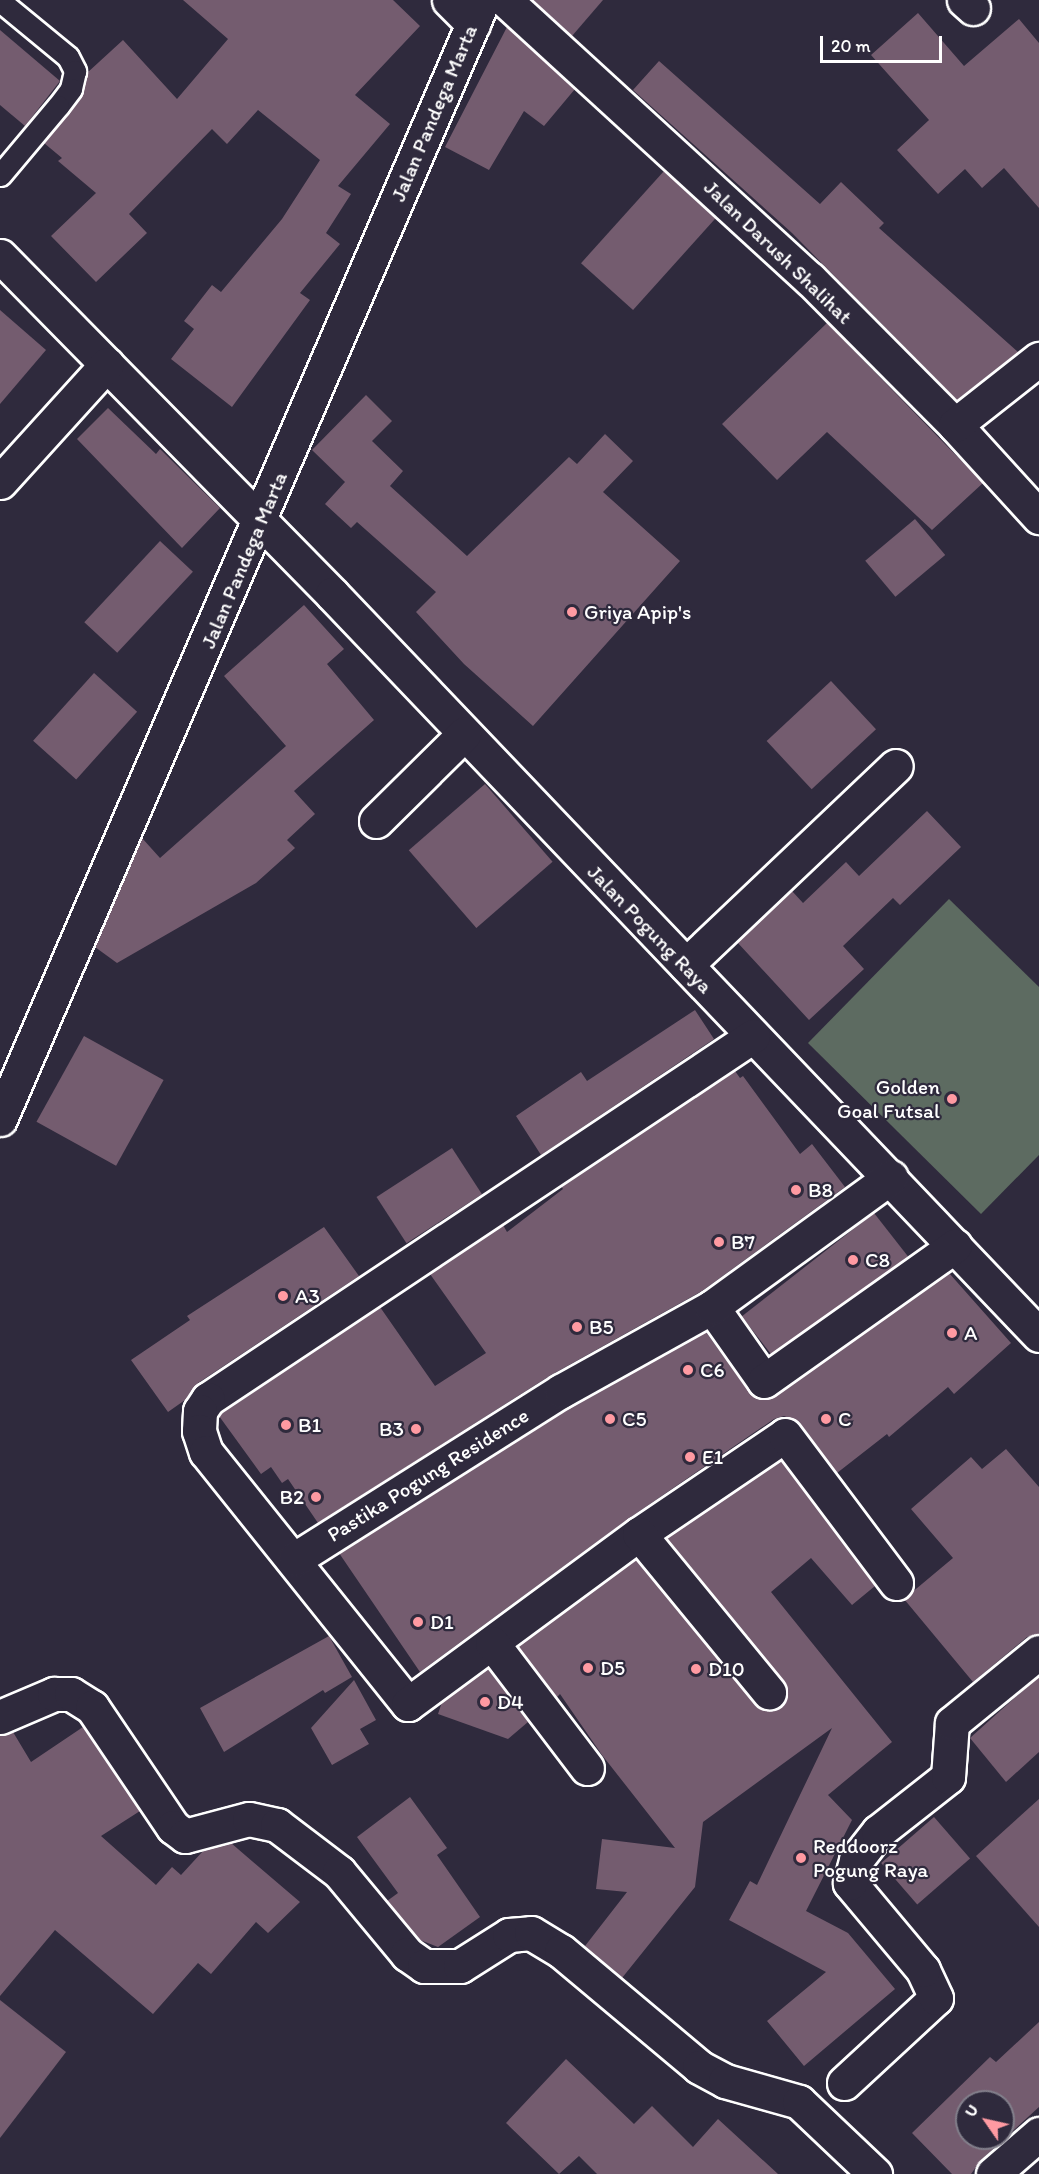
<!DOCTYPE html>
<html>
<head>
<meta charset="utf-8">
<style>
  body { margin:0 }
  #map { position:relative; width:1039px; height:2174px; overflow:hidden; background:#2f2a3d; font-family:Itim,sans-serif }
  div>[style] { position:absolute }
  .green>* { inset:0; background:#5d6b61 }
  .building>* { inset:0; background:#745c6f; transform-origin:0 0 }
  .roads { filter:drop-shadow(2px 0 #fff) drop-shadow(-2px 0 #fff) drop-shadow(0 2px #fff) drop-shadow(0 -2px #fff) }
  .lane>* { height:21px; margin:-10.5px; padding:0 10.5px; transform-origin:10.5px; border-radius:10.5px; background:#2f2a3d }
  .street>* { height:33px; margin:-16.5px; padding:0 16.5px; transform-origin:16.5px; border-radius:16.5px; background:#2f2a3d }
  .secondary>* { height:33px; margin:-16.5px; padding:0 16.5px; transform-origin:16.5px; border-radius:16.5px; background:#2f2a3d }
  .dots>* { width:16px; height:16px; translate:-50% -50%; box-sizing:border-box; border:3px solid #2f2a3d; border-radius:50% }
  span { translate:-50% -50%; white-space:nowrap; text-align:center; line-height:1.15; -webkit-text-stroke:4.5px #2f2a3d; paint-order:stroke }
  .street-label { font-size:21px; color:#fff }
  .poi-label { font-size:21px; color:#fff }
  .left { translate:0 -50%; text-align:left }
  .right { translate:-100% -50%; text-align:right }
  .north { position:absolute; left:955px; top:2090px; width:60px; height:60px; box-sizing:border-box; background:#2f2a3d; border:2px solid #827f8b; border-radius:50%; rotate:304deg; font-size:16px; font-weight:700; line-height:24px; text-align:center; color:#fff }
  .north::after { content:''; display:block; margin:auto; width:21px; height:27px; background:#ff9aa2; clip-path:polygon(50% 0,100% 100%,50% 72%,0 100%) }
  .scale { position:absolute; left:820px; top:36px; width:122px; height:27px; box-sizing:border-box; border:3px solid #fff; border-top:0; padding-left:8px; font-size:18px; line-height:21px; white-space:nowrap; color:#fff; -webkit-text-stroke:4px #2f2a3d; paint-order:stroke }
</style>
</head>
<body>
<div id="map">
  <div class="green">
    <div style="clip-path:polygon(949px 899px,1039px 987px,1039px 1155px,981px 1214px,808px 1043px)"></div>
  </div>
  <div class="building">
    <div style="clip-path:polygon(183px 0,393px 0,420px 26px,355px 95px,390px 124px,338px 186px,351px 194px,326px 233px,340px 244px,300px 293px,310px 300px,232px 407px,171px 359px,194px 329px,184px 321px,212px 285px,221px 292px,282px 219px,320px 160px,258px 110px,227px 144px,212px 129px,129px 214px,147px 233px,96px 282px,51px 236px,96px 193px,58px 161px,62px 158px,44px 143px,81px 97px,87px 73px,123px 40px,177px 99px,228px 39px)"></div>
    <div style="clip-path:polygon(533px 0,603px 0,572px 36px)"></div>
    <div style="clip-path:polygon(918px 13px,964px 66px,1019px 19px,1039px 43px,1039px 208px,1004px 168px,982px 188px,965px 169px,938px 194px,897px 150px,929px 120px,871px 55px)"></div>
    <div style="clip-path:polygon(507px 27px,575px 89px,544px 126px,524px 111px,489px 170px,445px 147px)"></div>
    <div style="clip-path:polygon(0 30px,60px 81px,25px 126px,0 105px)"></div>
    <div style="clip-path:polygon(659px 61px,820px 204px,841px 182px,884px 223px,879px 228px,1018px 352px,957px 400px,792px 233px,633px 90px)"></div>
    <div style="left:664px;top:171px;width:70px;height:124px;rotate:42deg"></div>
    <div style="clip-path:polygon(0 310px,46px 350px,0 404px)"></div>
    <div style="clip-path:polygon(827px 323px,983px 483px,932px 530px,827px 432px,777px 480px,722px 424px)"></div>
    <div style="clip-path:polygon(366px 395px,392px 421px,372px 441px,403px 471px,390px 486px,467px 556px,569px 457px,577px 464px,605px 434px,633px 461px,603px 492px,680px 561px,533px 726px,464px 664px,416px 612px,436px 592px,357px 522px,351px 528px,325px 504px,345px 482px,312px 450px)"></div>
    <div style="clip-path:polygon(108px 408px,156px 454px,160px 449px,220px 508px,182px 548px,77px 439px)"></div>
    <div style="left:915px;top:519px;width:47px;height:65px;rotate:50deg"></div>
    <div style="left:160px;top:541px;width:45px;height:111px;rotate:43deg"></div>
    <div style="clip-path:polygon(304px 605px,344px 649px,327px 664px,374px 720px,294px 791px,315px 814px,287px 840px,295px 848px,256px 883px,117px 963px,95px 947px,142px 838px,160px 858px,286px 746px,224px 676px)"></div>
    <div style="left:94px;top:673px;width:58px;height:91px;rotate:42deg"></div>
    <div style="left:831px;top:681px;width:66px;height:88px;rotate:47deg"></div>
    <div style="left:485px;top:784px;width:103px;height:101px;rotate:49deg"></div>
    <div style="clip-path:polygon(927px 811px,961px 847px,900px 905px,893px 898px,843px 946px,864px 969px,809px 1020px,737px 942px,792px 891px,803px 903px,846px 862px,859px 876px)"></div>
    <div style="clip-path:polygon(695px 1010px,714px 1039px,541px 1155px,516px 1116px,581px 1072px,587px 1081px)"></div>
    <div style="left:84px;top:1036px;width:91px;height:98px;rotate:29deg"></div>
    <div style="clip-path:polygon(735px 1071px,740px 1078px,743px 1076px,800px 1154px,812px 1144px,845px 1187px,702px 1291px,551px 1375px,318px 1523px,288px 1479px,282px 1483px,271px 1467px,261px 1474px,219px 1416px,222px 1413px,380px 1307px,435px 1386px,486px 1353px,430px 1274px,503px 1225px,507px 1232px,563px 1189px,561px 1186px)"></div>
    <div style="left:452px;top:1148px;width:55px;height:90px;rotate:57deg"></div>
    <div style="left:874px;top:1213px;width:55px;height:168px;rotate:52deg"></div>
    <div style="clip-path:polygon(324px 1227px,359px 1276px,198px 1383px,185px 1400px,168px 1412px,131px 1360px,190px 1320px,187px 1316px)"></div>
    <div style="clip-path:polygon(949px 1273px,1011px 1343px,954px 1394px,948px 1387px,889px 1437px,887px 1434px,837px 1473px,800px 1423px,784px 1416px,774px 1419px,628px 1519px,420px 1672px,339px 1553px,571px 1407px,706px 1332px,749px 1392px,766px 1400px)"></div>
    <div style="clip-path:polygon(1006px 1449px,1039px 1487px,1039px 1634px,1027px 1637px,973px 1682px,904px 1599px,953px 1558px,911px 1509px,971px 1457px,982px 1469px)"></div>
    <div style="clip-path:polygon(781px 1461px,875px 1586px,852px 1605px,811px 1558px,771px 1592px,892px 1742px,828px 1795px,852px 1820px,806px 1911px,848px 1933px,895px 1989px,804px 2066px,767px 2021px,826px 1972px,729px 1920px,750px 1881px,757px 1885px,832px 1728px,703px 1822px,695px 1887px,622px 1978px,585px 1946px,627px 1892px,596px 1889px,602px 1839px,675px 1848px,602px 1755px,560px 1694px,557px 1697px,518px 1646px,636px 1560px,755px 1704px,763px 1710px,780px 1707px,787px 1698px,783px 1680px,667px 1538px)"></div>
    <div style="clip-path:polygon(329px 1636px,352px 1677px,325px 1693px,323px 1690px,224px 1752px,200px 1708px)"></div>
    <div style="clip-path:polygon(488px 1669px,528px 1722px,508px 1739px,438px 1714px,442px 1702px)"></div>
    <div style="clip-path:polygon(1039px 1676px,1039px 1752px,1006px 1782px,970px 1738px)"></div>
    <div style="clip-path:polygon(354px 1680px,376px 1720px,360px 1729px,369px 1744px,332px 1765px,311px 1728px)"></div>
    <div style="clip-path:polygon(83px 1727px,140px 1811px,101px 1836px,156px 1885px,172px 1867px,181px 1875px,203px 1851px,231px 1843px,300px 1902px,268px 1933px,256px 1922px,211px 1974px,198px 1963px,153px 2014px,55px 1930px,0 1996px,0 1735px,13px 1732px,31px 1762px)"></div>
    <div style="clip-path:polygon(410px 1797px,447px 1848px,437px 1855px,480px 1917px,438px 1947px,420px 1940px,387px 1901px,398px 1893px,357px 1837px)"></div>
    <div style="clip-path:polygon(1039px 1799px,1039px 1927px,976px 1856px)"></div>
    <div style="left:934px;top:1817px;width:55px;height:70px;rotate:49deg"></div>
    <div style="clip-path:polygon(0 2000px,66px 2052px,0 2138px)"></div>
    <div style="clip-path:polygon(evenodd,1039px 2022px,1039px 2107px,981px 2160px,971px 2174px,952px 2174px,912px 2133px,990px 2057px,996px 2062px,1039px 2022px,967px 2102px,1003px 2102px,1003px 2138px,967px 2138px,967px 2102px)"></div>
    <div style="clip-path:polygon(566px 2059px,634px 2124px,652px 2106px,693px 2147px,718px 2119px,778px 2174px,597px 2174px,579px 2156px,559px 2174px,506px 2123px)"></div>
  </div>
  <div class="roads">
    <div class="lane">
      <div style="left:0;top:1px;width:88px;rotate:39.5deg"></div>
      <div style="left:68px;top:57px;width:16px;rotate:63deg"></div>
      <div style="left:75px;top:71px;width:18px;rotate:103deg"></div>
      <div style="left:71px;top:89px;width:21px;rotate:127deg"></div>
      <div style="left:58px;top:106px;width:90px;rotate:130deg"></div>
    </div>
    <div class="street">
      <div style="left:449px;top:0;width:34px;rotate:45deg"></div>
      <div style="left:505px;top:0;width:413px;rotate:42.5deg"></div>
      <div style="left:810px;top:279px;width:206px;rotate:45.2deg"></div>
      <div style="left:955px;top:425px;width:125px;rotate:47.6deg"></div>
      <div style="left:964px;top:0;width:12px;rotate:42deg"></div>
      <div style="left:0;top:256px;width:474px;rotate:45.5deg"></div>
      <div style="left:332px;top:594px;width:1024px;rotate:46.35deg"></div>
      <div style="left:955px;top:425px;width:107px;rotate:-38.2deg"></div>
      <div style="left:0;top:482px;width:159px;rotate:-47.8deg"></div>
      <div style="left:376px;top:821px;width:124px;rotate:-44.7deg"></div>
      <div style="left:686px;top:965px;width:289px;rotate:-43.5deg"></div>
      <div style="left:753px;top:1036px;width:655px;rotate:146.33deg"></div>
      <div style="left:208px;top:1399px;width:14px;rotate:124deg"></div>
      <div style="left:200px;top:1411px;width:20px;rotate:93deg"></div>
      <div style="left:199px;top:1431px;width:22px;rotate:72deg"></div>
      <div style="left:206px;top:1452px;width:323px;rotate:51.3deg"></div>
      <div style="left:408px;top:1704px;width:287px;rotate:-36.4deg"></div>
      <div style="left:639px;top:1534px;width:176px;rotate:-34.1deg"></div>
      <div style="left:785px;top:1435px;width:185px;rotate:53.1deg"></div>
      <div style="left:712px;top:1307px;width:90px;rotate:54.9deg"></div>
      <div style="left:764px;top:1381px;width:234px;rotate:-35.3deg"></div>
      <div style="left:639px;top:1534px;width:205px;rotate:50.6deg"></div>
      <div style="left:295px;top:1559px;width:315px;rotate:-32.3deg"></div>
      <div style="left:561px;top:1391px;width:173px;rotate:-29.1deg"></div>
      <div style="left:712px;top:1307px;width:221px;rotate:-36deg"></div>
      <div style="left:492px;top:1643px;width:157px;rotate:52.8deg"></div>
      <div style="left:0;top:1717px;width:59px;rotate:-23.1deg"></div>
      <div style="left:54px;top:1694px;width:17px"></div>
      <div style="left:71px;top:1694px;width:25px;rotate:32deg"></div>
      <div style="left:92px;top:1707px;width:145px;rotate:56deg"></div>
      <div style="left:173px;top:1827px;width:15px;rotate:37deg"></div>
      <div style="left:185px;top:1836px;width:66px;rotate:-14.9deg"></div>
      <div style="left:249px;top:1819px;width:29px;rotate:12deg"></div>
      <div style="left:277px;top:1825px;width:78px;rotate:37.2deg"></div>
      <div style="left:339px;top:1872px;width:107px;rotate:50.3deg"></div>
      <div style="left:407px;top:1954px;width:21px;rotate:35deg"></div>
      <div style="left:424px;top:1966px;width:36px"></div>
      <div style="left:460px;top:1966px;width:58px;rotate:-32.3deg"></div>
      <div style="left:509px;top:1935px;width:22px;rotate:-5deg"></div>
      <div style="left:531px;top:1933px;width:35px;rotate:31deg"></div>
      <div style="left:561px;top:1951px;width:180px;rotate:40deg"></div>
      <div style="left:699px;top:2067px;width:30px;rotate:28deg"></div>
      <div style="left:725px;top:2081px;width:77px;rotate:15.8deg"></div>
      <div style="left:799px;top:2102px;width:105px;rotate:43.5deg"></div>
      <div style="left:844px;top:2083px;width:125px;rotate:-42.7deg"></div>
      <div style="left:936px;top:1998px;width:31px;rotate:-115deg"></div>
      <div style="left:923px;top:1970px;width:114px;rotate:-130deg"></div>
      <div style="left:850px;top:1883px;width:24px;rotate:-75deg"></div>
      <div style="left:856px;top:1860px;width:36px;rotate:-52deg"></div>
      <div style="left:878px;top:1832px;width:89px;rotate:-38.2deg"></div>
      <div style="left:948px;top:1777px;width:54px;rotate:-85.8deg"></div>
      <div style="left:952px;top:1723px;width:112px;rotate:-39.2deg"></div>
      <div style="left:993px;top:2174px;width:61px;rotate:-41deg"></div>
    </div>
    <div class="secondary">
      <div style="left:0;top:1119px;width:1219px;rotate:-66.65deg"></div>
    </div>
  </div>
  <div class="dots">
    <div style="left:572px;top:612px;background:#ff9aa2"></div>
    <div style="left:952px;top:1099px;background:#ff9aa2"></div>
    <div style="left:796px;top:1190px;background:#ff9aa2"></div>
    <div style="left:719px;top:1242px;background:#ff9aa2"></div>
    <div style="left:853px;top:1260px;background:#ff9aa2"></div>
    <div style="left:283px;top:1296px;background:#ff9aa2"></div>
    <div style="left:577px;top:1327px;background:#ff9aa2"></div>
    <div style="left:952px;top:1333px;background:#ff9aa2"></div>
    <div style="left:688px;top:1370px;background:#ff9aa2"></div>
    <div style="left:610px;top:1419px;background:#ff9aa2"></div>
    <div style="left:826px;top:1419px;background:#ff9aa2"></div>
    <div style="left:286px;top:1425px;background:#ff9aa2"></div>
    <div style="left:416px;top:1429px;background:#ff9aa2"></div>
    <div style="left:690px;top:1457px;background:#ff9aa2"></div>
    <div style="left:316px;top:1497px;background:#ff9aa2"></div>
    <div style="left:418px;top:1622px;background:#ff9aa2"></div>
    <div style="left:588px;top:1668px;background:#ff9aa2"></div>
    <div style="left:696px;top:1669px;background:#ff9aa2"></div>
    <div style="left:485px;top:1702px;background:#ff9aa2"></div>
    <div style="left:801px;top:1858px;background:#ff9aa2"></div>
  </div>
  <div class="street-label">
    <span style="left:434px;top:113px;rotate:-67deg">Jalan Pandega Marta</span>
    <span style="left:778px;top:252px;rotate:44deg">Jalan Darush Shalihat</span>
    <span style="left:244px;top:560px;rotate:-67deg">Jalan Pandega Marta</span>
    <span style="left:650px;top:929px;rotate:46deg">Jalan Pogung Raya</span>
    <span style="left:428px;top:1475px;rotate:-32deg">Pastika Pogung Residence</span>
  </div>
  <div class="poi-label">
    <span class="left" style="left:584px;top:612px">Griya Apip's</span>
    <span class="right" style="left:940px;top:1099px">Golden<br>Goal Futsal</span>
    <span class="left" style="left:808px;top:1190px">B8</span>
    <span class="left" style="left:731px;top:1242px">B7</span>
    <span class="left" style="left:865px;top:1260px">C8</span>
    <span class="left" style="left:295px;top:1296px">A3</span>
    <span class="left" style="left:589px;top:1327px">B5</span>
    <span class="left" style="left:964px;top:1333px">A</span>
    <span class="left" style="left:700px;top:1370px">C6</span>
    <span class="left" style="left:622px;top:1419px">C5</span>
    <span class="left" style="left:838px;top:1419px">C</span>
    <span class="left" style="left:298px;top:1425px">B1</span>
    <span class="right" style="left:404px;top:1429px">B3</span>
    <span class="left" style="left:702px;top:1457px">E1</span>
    <span class="right" style="left:304px;top:1497px">B2</span>
    <span class="left" style="left:430px;top:1622px">D1</span>
    <span class="left" style="left:600px;top:1668px">D5</span>
    <span class="left" style="left:708px;top:1669px">D10</span>
    <span class="left" style="left:497px;top:1702px">D4</span>
    <span class="left" style="left:813px;top:1858px">Reddoorz<br>Pogung Raya</span>
  </div>
  <div class="north">U</div>
  <div class="scale">20 m</div>
</div>
</body>
</html>
